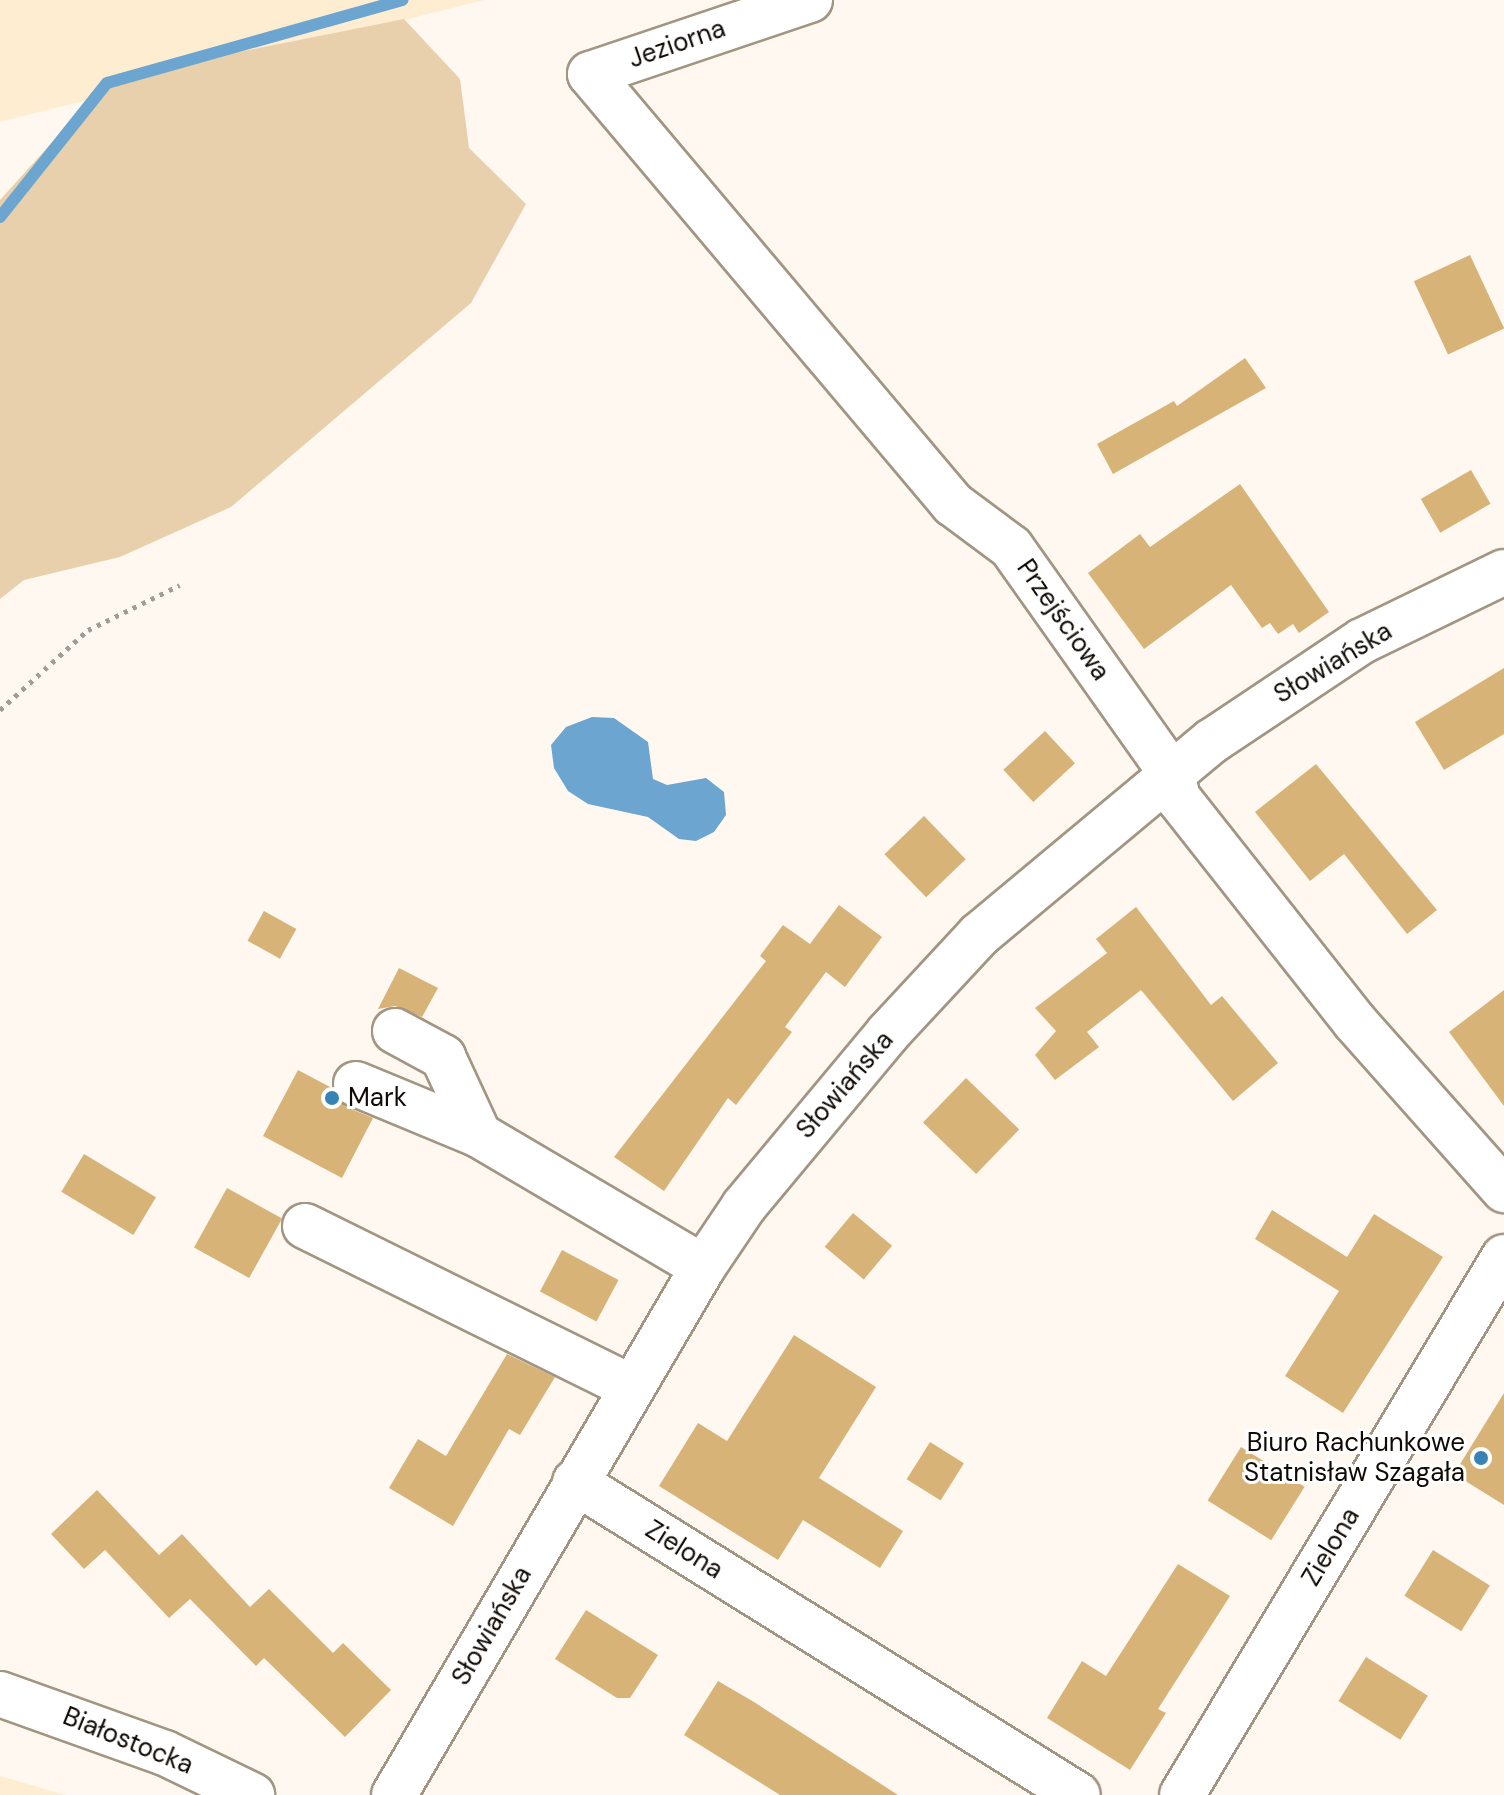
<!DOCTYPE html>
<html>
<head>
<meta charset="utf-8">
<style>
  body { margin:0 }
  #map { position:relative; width:1504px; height:1795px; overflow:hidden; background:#fef8f0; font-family:"DM Sans",sans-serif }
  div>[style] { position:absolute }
  .built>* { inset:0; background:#ffedd2 }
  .green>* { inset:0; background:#e8d0ac }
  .water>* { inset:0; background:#6ba5d0 }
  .stream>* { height:12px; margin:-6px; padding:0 6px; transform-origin:6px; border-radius:6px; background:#6ba5d0 }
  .building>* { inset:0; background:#d8b378; transform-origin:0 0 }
  .path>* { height:5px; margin-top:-2.5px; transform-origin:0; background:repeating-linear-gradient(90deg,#a19c95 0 4px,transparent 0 10px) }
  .roads { filter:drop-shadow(2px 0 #a29582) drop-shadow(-2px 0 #a29582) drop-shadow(0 2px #a29582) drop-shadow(0 -2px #a29582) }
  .minor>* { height:44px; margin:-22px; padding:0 22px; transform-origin:22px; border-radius:22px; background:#fff }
  .dots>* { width:22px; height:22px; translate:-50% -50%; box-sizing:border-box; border:4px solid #fff; border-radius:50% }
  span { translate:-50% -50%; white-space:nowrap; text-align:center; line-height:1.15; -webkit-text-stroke:6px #fff; paint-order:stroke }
  .street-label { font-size:26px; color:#0f0a05 }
  .poi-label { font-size:26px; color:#0f0a05 }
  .left { translate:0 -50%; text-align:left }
  .right { translate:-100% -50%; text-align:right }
</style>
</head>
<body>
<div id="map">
  <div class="built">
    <div style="clip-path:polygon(0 0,484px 0,0 122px)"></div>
    <div style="clip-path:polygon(0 1776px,66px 1795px,0 1795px)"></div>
  </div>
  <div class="green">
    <div style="clip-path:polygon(404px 19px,460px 79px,469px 148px,526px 204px,471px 303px,231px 507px,120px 557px,24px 580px,0 599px,0 200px,101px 88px,194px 61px)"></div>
  </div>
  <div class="water">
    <div style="clip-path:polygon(592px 717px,614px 718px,648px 742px,653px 779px,667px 785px,706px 778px,724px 792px,726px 815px,714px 832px,696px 841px,679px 839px,648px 817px,588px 804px,568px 791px,554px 768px,551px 745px,566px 727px)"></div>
  </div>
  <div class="stream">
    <div style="left:0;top:217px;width:171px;rotate:-51.4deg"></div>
    <div style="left:107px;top:83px;width:307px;rotate:-15.7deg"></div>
  </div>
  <div class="building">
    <div style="left:1470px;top:255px;width:81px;height:62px;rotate:65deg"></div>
    <div style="clip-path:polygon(1245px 358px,1266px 388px,1113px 474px,1097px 444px,1174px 401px,1177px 406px)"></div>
    <div style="left:1471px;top:470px;width:39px;height:58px;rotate:60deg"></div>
    <div style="clip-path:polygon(1240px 484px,1329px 612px,1299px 633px,1293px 624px,1278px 634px,1270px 623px,1262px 628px,1231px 585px,1144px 649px,1088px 573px,1140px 534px,1150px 547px)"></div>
    <div style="clip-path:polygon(1504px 668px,1504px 734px,1444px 770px,1415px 722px)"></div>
    <div style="left:1045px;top:731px;width:44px;height:57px;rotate:47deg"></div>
    <div style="clip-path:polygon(1316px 764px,1437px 910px,1407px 934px,1344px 854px,1310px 881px,1255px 812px)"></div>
    <div style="left:924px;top:816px;width:60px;height:55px;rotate:46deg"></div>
    <div style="clip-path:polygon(839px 905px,882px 937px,845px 987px,826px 972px,785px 1027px,792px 1032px,736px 1105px,728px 1098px,664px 1191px,614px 1157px,766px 961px,760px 956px,783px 925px,810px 944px)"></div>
    <div style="clip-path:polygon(1136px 907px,1211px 1005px,1222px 996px,1278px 1063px,1233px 1101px,1141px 990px,1087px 1032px,1099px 1047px,1055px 1080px,1035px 1055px,1056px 1031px,1035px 1008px,1107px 953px,1096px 939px)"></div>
    <div style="left:264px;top:911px;width:37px;height:34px;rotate:29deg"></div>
    <div style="clip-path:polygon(399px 968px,438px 988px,422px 1017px,395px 1006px,378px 1009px)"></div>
    <div style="clip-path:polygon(1504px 990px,1504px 1106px,1449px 1032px)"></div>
    <div style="clip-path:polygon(298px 1070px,332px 1088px,346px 1107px,373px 1118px,342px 1178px,263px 1136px)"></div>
    <div style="left:966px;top:1078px;width:74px;height:62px;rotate:44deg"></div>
    <div style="left:84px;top:1154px;width:84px;height:44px;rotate:31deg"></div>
    <div style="left:227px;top:1188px;width:63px;height:68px;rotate:29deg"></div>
    <div style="clip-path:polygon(1272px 1210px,1347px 1257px,1374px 1214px,1443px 1257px,1343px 1413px,1285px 1376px,1339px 1291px,1255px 1239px)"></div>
    <div style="left:853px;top:1213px;width:51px;height:44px;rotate:40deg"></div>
    <div style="left:562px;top:1250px;width:64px;height:47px;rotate:28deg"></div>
    <div style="clip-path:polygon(794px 1335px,876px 1387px,819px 1478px,903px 1531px,880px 1568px,803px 1520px,778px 1560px,659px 1486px,698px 1423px,727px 1441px)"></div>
    <div style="clip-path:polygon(507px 1354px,555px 1377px,520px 1435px,509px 1429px,453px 1526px,389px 1488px,418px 1439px,446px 1456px)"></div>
    <div style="clip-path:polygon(1504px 1393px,1504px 1505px,1454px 1474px)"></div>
    <div style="left:930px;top:1442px;width:40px;height:44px;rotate:32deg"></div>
    <div style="left:1241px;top:1447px;width:75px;height:63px;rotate:32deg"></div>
    <div style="clip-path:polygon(97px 1490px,159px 1555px,182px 1534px,250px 1607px,269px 1589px,333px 1653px,343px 1643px,391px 1690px,345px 1737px,264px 1658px,256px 1666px,190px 1599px,169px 1618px,105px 1550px,84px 1569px,51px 1534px)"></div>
    <div style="left:1433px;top:1550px;width:67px;height:54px;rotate:32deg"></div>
    <div style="clip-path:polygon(1178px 1564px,1230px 1596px,1158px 1709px,1166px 1713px,1130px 1770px,1047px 1718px,1082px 1661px,1106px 1676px)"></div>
    <div style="clip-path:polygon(586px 1610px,658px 1655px,630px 1698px,617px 1698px,555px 1659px)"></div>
    <div style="left:1366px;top:1657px;width:73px;height:52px;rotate:32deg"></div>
    <div style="clip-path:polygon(718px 1681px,754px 1702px,898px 1795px,780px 1795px,684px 1735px)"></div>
  </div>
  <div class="path">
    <div style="left:0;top:710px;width:119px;rotate:-42.3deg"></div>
    <div style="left:88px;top:630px;width:102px;rotate:-26.1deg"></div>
  </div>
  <div class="roads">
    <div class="minor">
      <div style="left:810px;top:0;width:232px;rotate:161.4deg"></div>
      <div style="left:590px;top:74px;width:563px;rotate:49.83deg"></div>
      <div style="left:953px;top:504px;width:72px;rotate:36.6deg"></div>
      <div style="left:1011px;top:547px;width:278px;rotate:54.7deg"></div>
      <div style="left:1172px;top:774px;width:25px;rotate:76deg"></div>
      <div style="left:1178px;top:798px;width:285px;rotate:51.7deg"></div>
      <div style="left:1355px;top:1022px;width:225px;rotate:48.4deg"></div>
      <div style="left:395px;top:1031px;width:55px;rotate:28.4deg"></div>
      <div style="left:443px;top:1057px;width:86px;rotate:65.2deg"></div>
      <div style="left:356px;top:1084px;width:133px;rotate:22.5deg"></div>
      <div style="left:479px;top:1135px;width:260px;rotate:30.5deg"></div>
      <div style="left:305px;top:1226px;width:361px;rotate:26.3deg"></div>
      <div style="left:575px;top:1482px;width:592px;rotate:31.89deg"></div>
      <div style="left:0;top:1694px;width:175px;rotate:19.7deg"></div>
      <div style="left:165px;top:1753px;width:97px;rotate:25.8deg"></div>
      <div style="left:394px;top:1795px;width:612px;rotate:-59.66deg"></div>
      <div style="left:703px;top:1267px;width:73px;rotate:-56.1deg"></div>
      <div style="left:744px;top:1206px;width:225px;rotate:-50.2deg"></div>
      <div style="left:888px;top:1033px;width:134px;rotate:-47.1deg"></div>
      <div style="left:979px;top:935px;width:303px;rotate:-39.8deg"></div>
      <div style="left:1212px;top:741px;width:180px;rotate:-33.7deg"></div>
      <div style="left:1362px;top:641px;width:158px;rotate:-25.9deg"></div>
      <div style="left:1182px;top:1795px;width:627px;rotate:-59.1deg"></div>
    </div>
  </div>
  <div class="dots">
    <div style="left:332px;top:1098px;background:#3783b6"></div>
    <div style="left:1481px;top:1458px;background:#3783b6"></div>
  </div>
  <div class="street-label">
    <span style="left:677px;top:44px;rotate:-19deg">Jeziorna</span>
    <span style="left:1063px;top:620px;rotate:55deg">Przejściowa</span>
    <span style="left:1333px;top:663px;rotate:-31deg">Słowiańska</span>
    <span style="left:845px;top:1085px;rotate:-49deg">Słowiańska</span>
    <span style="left:1331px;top:1547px;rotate:-59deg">Zielona</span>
    <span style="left:684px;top:1550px;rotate:32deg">Zielona</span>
    <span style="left:492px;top:1626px;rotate:-60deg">Słowiańska</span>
    <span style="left:128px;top:1741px;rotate:22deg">Białostocka</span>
  </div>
  <div class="poi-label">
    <span class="left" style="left:348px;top:1098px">Mark</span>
    <span class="right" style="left:1465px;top:1458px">Biuro Rachunkowe<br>Statnisław Szagała</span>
  </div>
</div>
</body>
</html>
